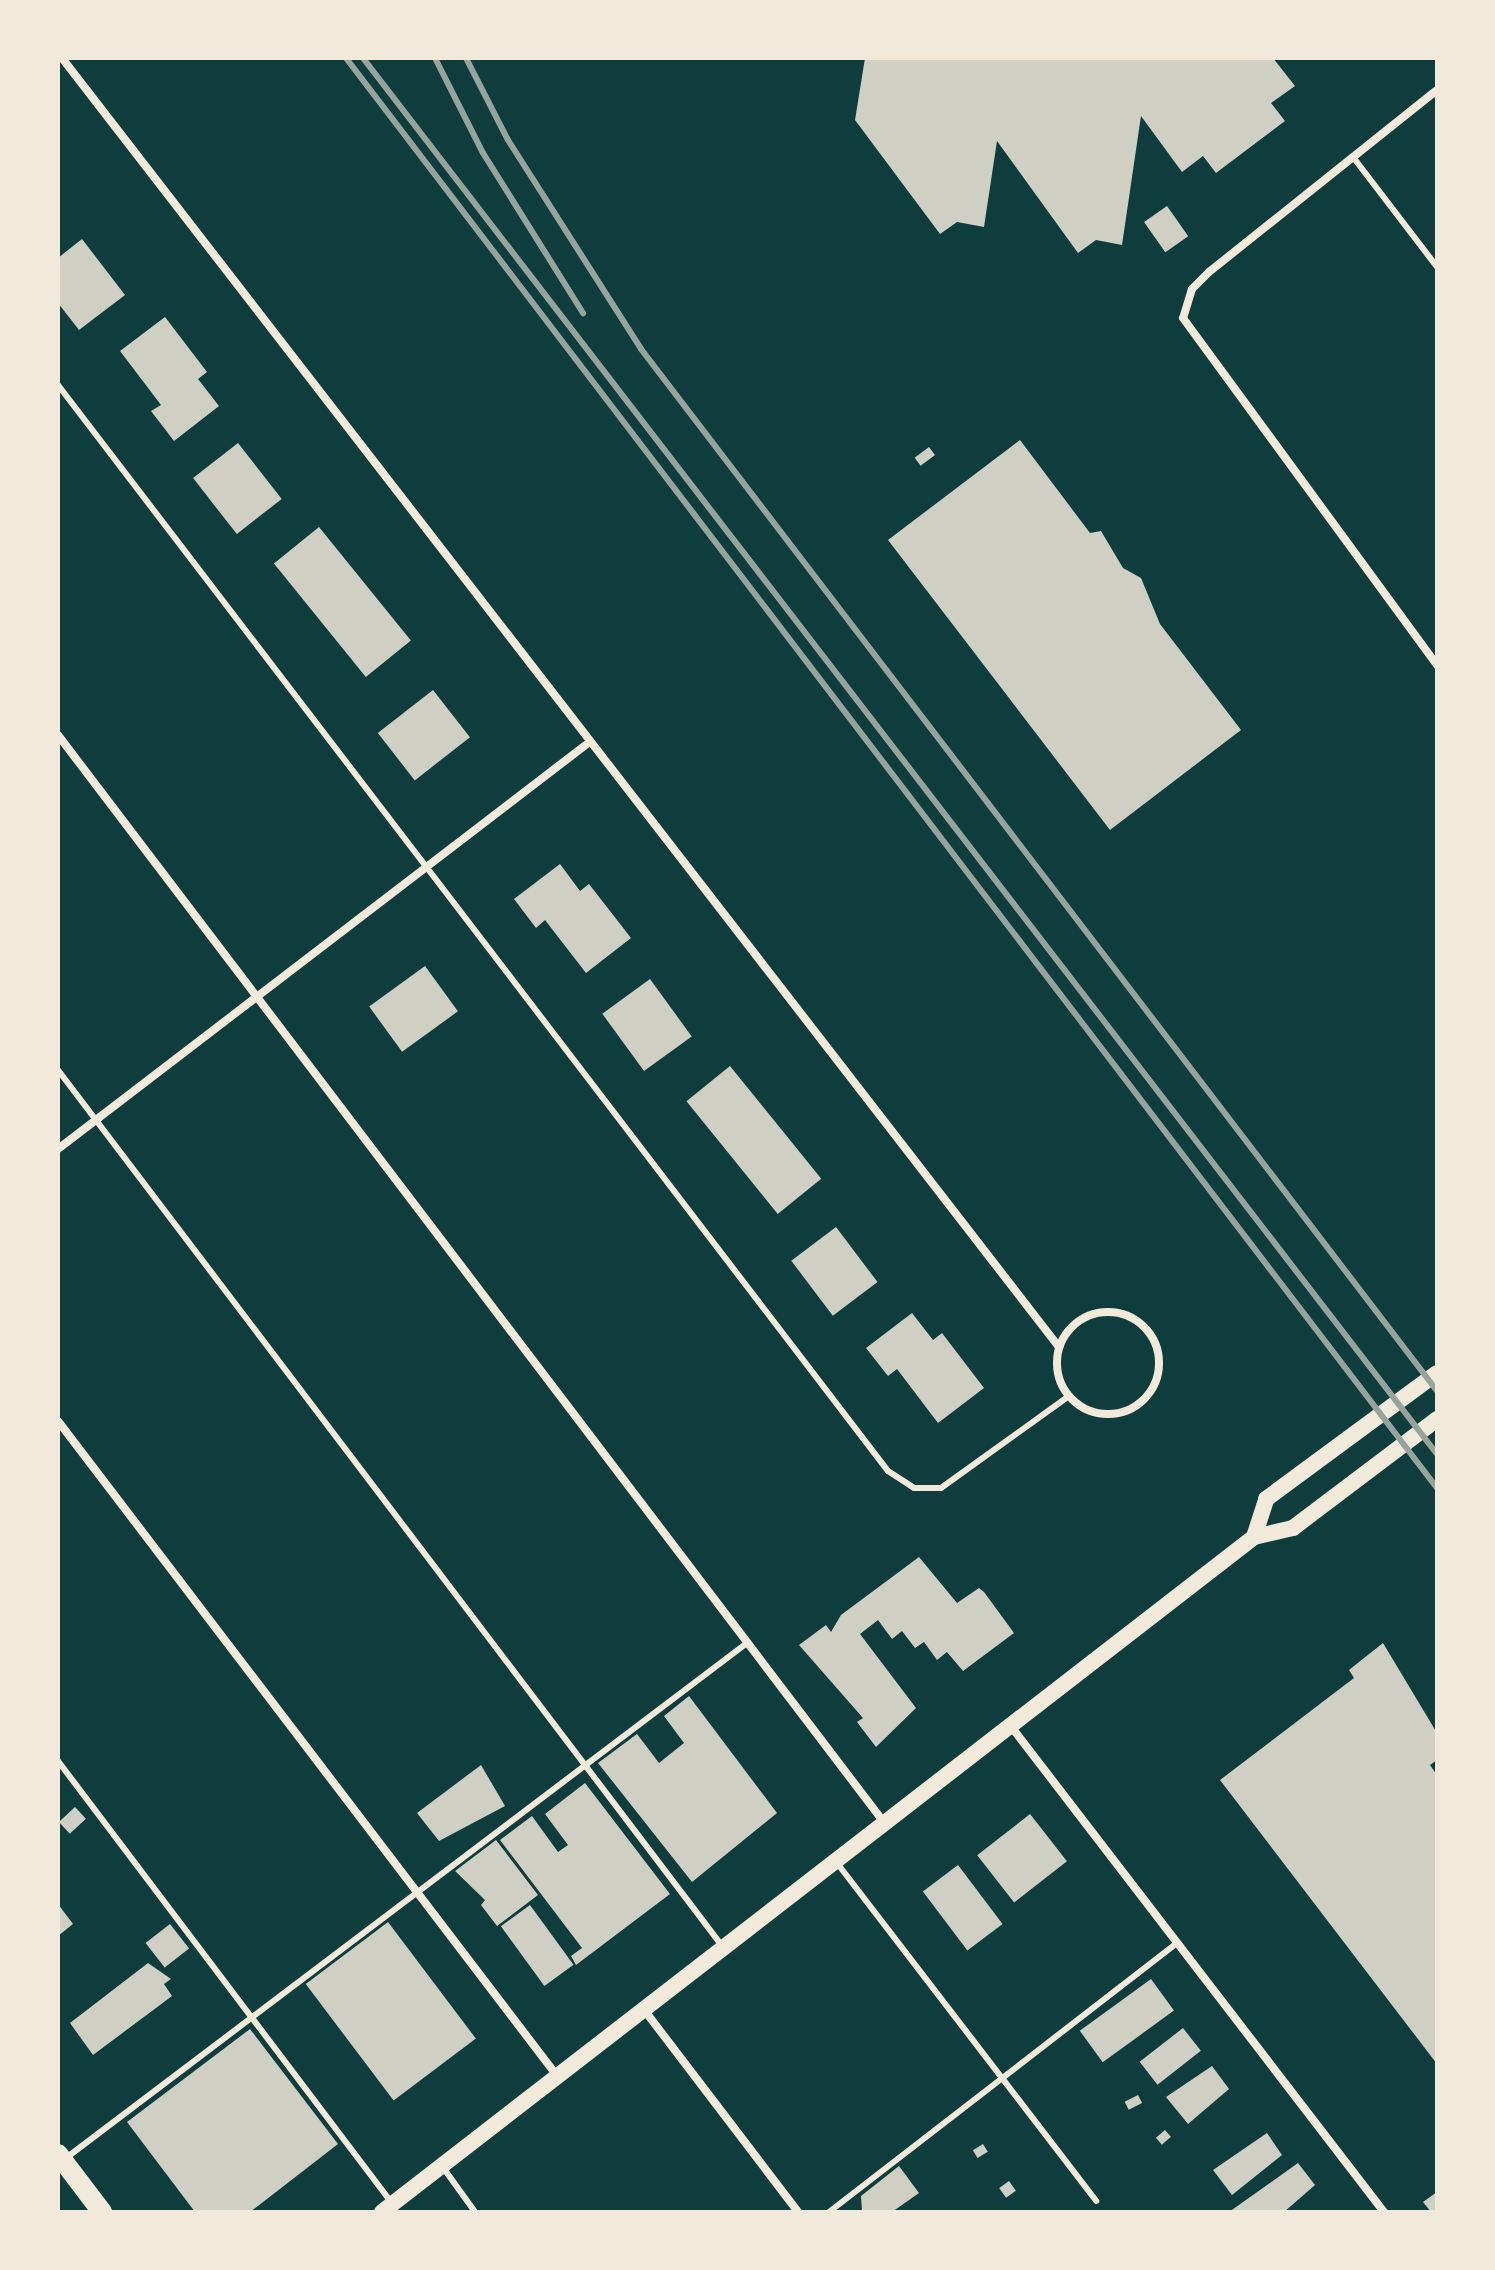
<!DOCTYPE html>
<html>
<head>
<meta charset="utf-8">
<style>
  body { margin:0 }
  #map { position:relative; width:1495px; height:2270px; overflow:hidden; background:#0f3d3e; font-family:"Nunito Sans",sans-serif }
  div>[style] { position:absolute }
  .building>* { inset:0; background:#cfcfc3; transform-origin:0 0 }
  .service>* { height:6px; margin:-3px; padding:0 3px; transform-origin:3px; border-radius:3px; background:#f1e9da }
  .minor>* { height:8px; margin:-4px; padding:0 4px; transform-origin:4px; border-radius:4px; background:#f1e9da }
  .minor>.ring { margin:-4px; padding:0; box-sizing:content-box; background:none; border:8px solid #f1e9da; border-radius:50% }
  .secondary>* { height:16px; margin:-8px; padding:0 8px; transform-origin:8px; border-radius:8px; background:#f1e9da }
  .primary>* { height:20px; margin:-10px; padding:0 10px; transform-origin:10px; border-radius:10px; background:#f1e9da }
  .rail>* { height:6px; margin:-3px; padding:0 3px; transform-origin:3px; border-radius:3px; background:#97a49c }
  span { translate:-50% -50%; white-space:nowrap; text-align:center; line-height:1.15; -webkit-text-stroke:7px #f1e9da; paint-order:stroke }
  .frame { position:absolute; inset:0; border:60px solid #f1e9da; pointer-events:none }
</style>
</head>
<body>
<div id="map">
  <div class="building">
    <div style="clip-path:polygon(865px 58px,1273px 58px,1295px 86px,1271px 103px,1285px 121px,1216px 173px,1203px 156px,1182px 172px,1141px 116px,1122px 245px,1096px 240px,1078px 253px,997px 141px,984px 227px,957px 222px,940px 234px,855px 120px)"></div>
    <div style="left:1167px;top:206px;width:37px;height:28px;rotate:55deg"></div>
    <div style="clip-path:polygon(82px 239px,125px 295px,79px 330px,58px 303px,58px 258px)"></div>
    <div style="clip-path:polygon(165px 317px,207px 372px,198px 379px,219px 406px,174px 441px,151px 411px,161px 405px,120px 351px)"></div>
    <div style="clip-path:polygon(1020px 440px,1090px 533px,1101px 531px,1123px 568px,1141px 578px,1160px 624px,1241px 730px,1110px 830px,888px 540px)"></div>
    <div style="left:238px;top:443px;width:71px;height:57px;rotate:52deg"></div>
    <div style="left:929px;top:447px;width:10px;height:18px;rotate:53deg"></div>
    <div style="left:319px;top:527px;width:146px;height:58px;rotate:51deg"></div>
    <div style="left:433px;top:690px;width:60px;height:70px;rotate:52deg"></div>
    <div style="clip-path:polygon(560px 864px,580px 891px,589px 884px,631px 938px,586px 973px,545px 920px,536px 928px,514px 899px)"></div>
    <div style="left:425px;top:966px;width:56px;height:69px;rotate:54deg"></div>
    <div style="left:650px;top:979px;width:71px;height:59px;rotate:54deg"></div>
    <div style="left:730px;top:1066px;width:145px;height:56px;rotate:51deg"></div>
    <div style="left:836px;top:1227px;width:69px;height:56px;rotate:53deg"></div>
    <div style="clip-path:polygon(912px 1313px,933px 1340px,942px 1333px,984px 1388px,938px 1423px,897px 1369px,888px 1376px,866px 1348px)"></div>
    <div style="clip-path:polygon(919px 1557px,957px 1603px,979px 1588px,984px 1592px,1014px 1633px,963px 1671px,947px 1652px,937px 1660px,924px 1642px,915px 1648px,902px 1631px,892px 1639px,878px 1620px,860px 1634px,916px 1708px,876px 1747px,857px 1722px,863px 1718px,799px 1645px,826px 1625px,831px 1632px,841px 1615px)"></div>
    <div style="clip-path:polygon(1383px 1643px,1437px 1733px,1437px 1760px,1430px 1765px,1437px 1775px,1437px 2064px,1220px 1780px,1354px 1678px,1349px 1670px)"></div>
    <div style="clip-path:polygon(689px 1696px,777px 1813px,692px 1882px,598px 1763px,637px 1734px,659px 1763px,684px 1743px,664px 1716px)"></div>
    <div style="clip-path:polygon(481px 1765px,505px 1806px,439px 1841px,417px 1813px)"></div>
    <div style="clip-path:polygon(585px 1783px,670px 1894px,576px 1965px,571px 1956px,582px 1948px,500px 1840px,532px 1816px,558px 1852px,568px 1845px,545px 1814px)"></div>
    <div style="left:75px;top:1807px;width:16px;height:22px;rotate:47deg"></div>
    <div style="left:1030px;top:1814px;width:60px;height:67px;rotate:52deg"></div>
    <div style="clip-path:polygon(496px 1840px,538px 1895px,497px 1926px,481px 1905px,485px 1900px,455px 1871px)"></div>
    <div style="left:958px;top:1865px;width:74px;height:44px;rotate:53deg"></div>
    <div style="clip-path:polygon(58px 1904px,73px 1924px,58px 1936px)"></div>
    <div style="left:530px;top:1905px;width:74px;height:36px;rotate:54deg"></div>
    <div style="left:388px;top:1922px;width:146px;height:103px;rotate:53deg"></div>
    <div style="left:170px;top:1924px;width:31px;height:31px;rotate:52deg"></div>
    <div style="clip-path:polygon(148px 1963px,171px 1979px,164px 1984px,172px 1996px,93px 2055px,70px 2023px)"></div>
    <div style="left:1151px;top:1979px;width:39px;height:88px;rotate:54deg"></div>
    <div style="left:1183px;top:2028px;width:29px;height:55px;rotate:52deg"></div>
    <div style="clip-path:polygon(250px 2029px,338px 2144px,250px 2212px,195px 2212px,127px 2122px)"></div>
    <div style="clip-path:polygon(1212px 2066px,1229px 2089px,1188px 2124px,1166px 2097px)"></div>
    <div style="left:1138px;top:2095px;width:9px;height:15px;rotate:63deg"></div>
    <div style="left:1165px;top:2130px;width:9px;height:12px;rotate:49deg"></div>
    <div style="clip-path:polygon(1267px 2133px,1282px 2155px,1232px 2195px,1213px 2170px)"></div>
    <div style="left:983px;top:2144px;width:9px;height:12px;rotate:58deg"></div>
    <div style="clip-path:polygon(1298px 2163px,1315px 2185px,1284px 2212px,1229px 2212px)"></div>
    <div style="clip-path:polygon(899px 2166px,919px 2193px,892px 2212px,862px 2212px,861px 2196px)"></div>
    <div style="left:1009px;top:2181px;width:12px;height:12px;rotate:55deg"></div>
    <div style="clip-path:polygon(1437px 2192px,1437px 2212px,1431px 2212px,1423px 2202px)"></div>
  </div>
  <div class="service">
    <div style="left:1353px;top:157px;width:138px;rotate:52.6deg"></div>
    <div style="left:58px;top:385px;width:1367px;rotate:52.61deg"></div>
    <div style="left:888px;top:1471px;width:31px;rotate:33deg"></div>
    <div style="left:914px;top:1488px;width:27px"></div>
    <div style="left:941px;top:1488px;width:158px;rotate:-35.7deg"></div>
    <div style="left:58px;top:1070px;width:1101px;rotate:52.83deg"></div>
    <div style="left:58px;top:1761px;width:553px;rotate:52.94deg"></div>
    <div style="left:837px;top:1863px;width:426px;rotate:52.5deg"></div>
    <div style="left:66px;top:2158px;width:854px;rotate:-37.1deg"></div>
    <div style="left:442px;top:2166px;width:57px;rotate:54.3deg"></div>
    <div style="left:829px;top:2212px;width:438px;rotate:-37.7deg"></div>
  </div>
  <div class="minor">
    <div style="left:62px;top:58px;width:1630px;rotate:52.28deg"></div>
    <div style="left:1437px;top:90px;width:292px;rotate:141.4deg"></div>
    <div style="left:1209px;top:272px;width:24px;rotate:135deg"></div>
    <div style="left:1192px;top:289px;width:30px;rotate:107deg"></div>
    <div style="left:1183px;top:318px;width:430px;rotate:53.8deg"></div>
    <div style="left:58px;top:735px;width:1369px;rotate:52.78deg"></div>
    <div style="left:58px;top:1149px;width:666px;rotate:-37.44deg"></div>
    <div class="ring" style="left:1057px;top:1312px;width:94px;height:94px"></div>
    <div style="left:58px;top:1421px;width:825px;rotate:52.69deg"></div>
    <div style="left:1013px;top:1729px;width:609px;rotate:52.47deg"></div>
    <div style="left:645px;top:2011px;width:253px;rotate:52.7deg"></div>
  </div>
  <div class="secondary">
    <div style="left:1254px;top:1537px;width:40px;rotate:-72deg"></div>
    <div style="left:1266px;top:1499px;width:212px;rotate:-36.4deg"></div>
    <div style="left:382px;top:2212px;width:1103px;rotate:-37.74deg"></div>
    <div style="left:1254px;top:1537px;width:40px;rotate:-13deg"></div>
    <div style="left:1293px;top:1528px;width:181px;rotate:-37.1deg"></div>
  </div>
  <div class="primary">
    <div style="left:58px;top:2154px;width:73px;rotate:52.8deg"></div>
  </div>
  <div class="rail">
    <div style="left:346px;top:58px;width:1799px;rotate:52.66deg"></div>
    <div style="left:363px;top:58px;width:1761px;rotate:52.43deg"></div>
    <div style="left:435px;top:58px;width:106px;rotate:63.2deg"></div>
    <div style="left:483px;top:153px;width:189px;rotate:58deg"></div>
    <div style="left:466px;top:58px;width:92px;rotate:62.9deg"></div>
    <div style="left:508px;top:140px;width:248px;rotate:57.5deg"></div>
    <div style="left:641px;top:349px;width:1311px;rotate:52.62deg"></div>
  </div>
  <div class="frame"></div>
</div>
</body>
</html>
